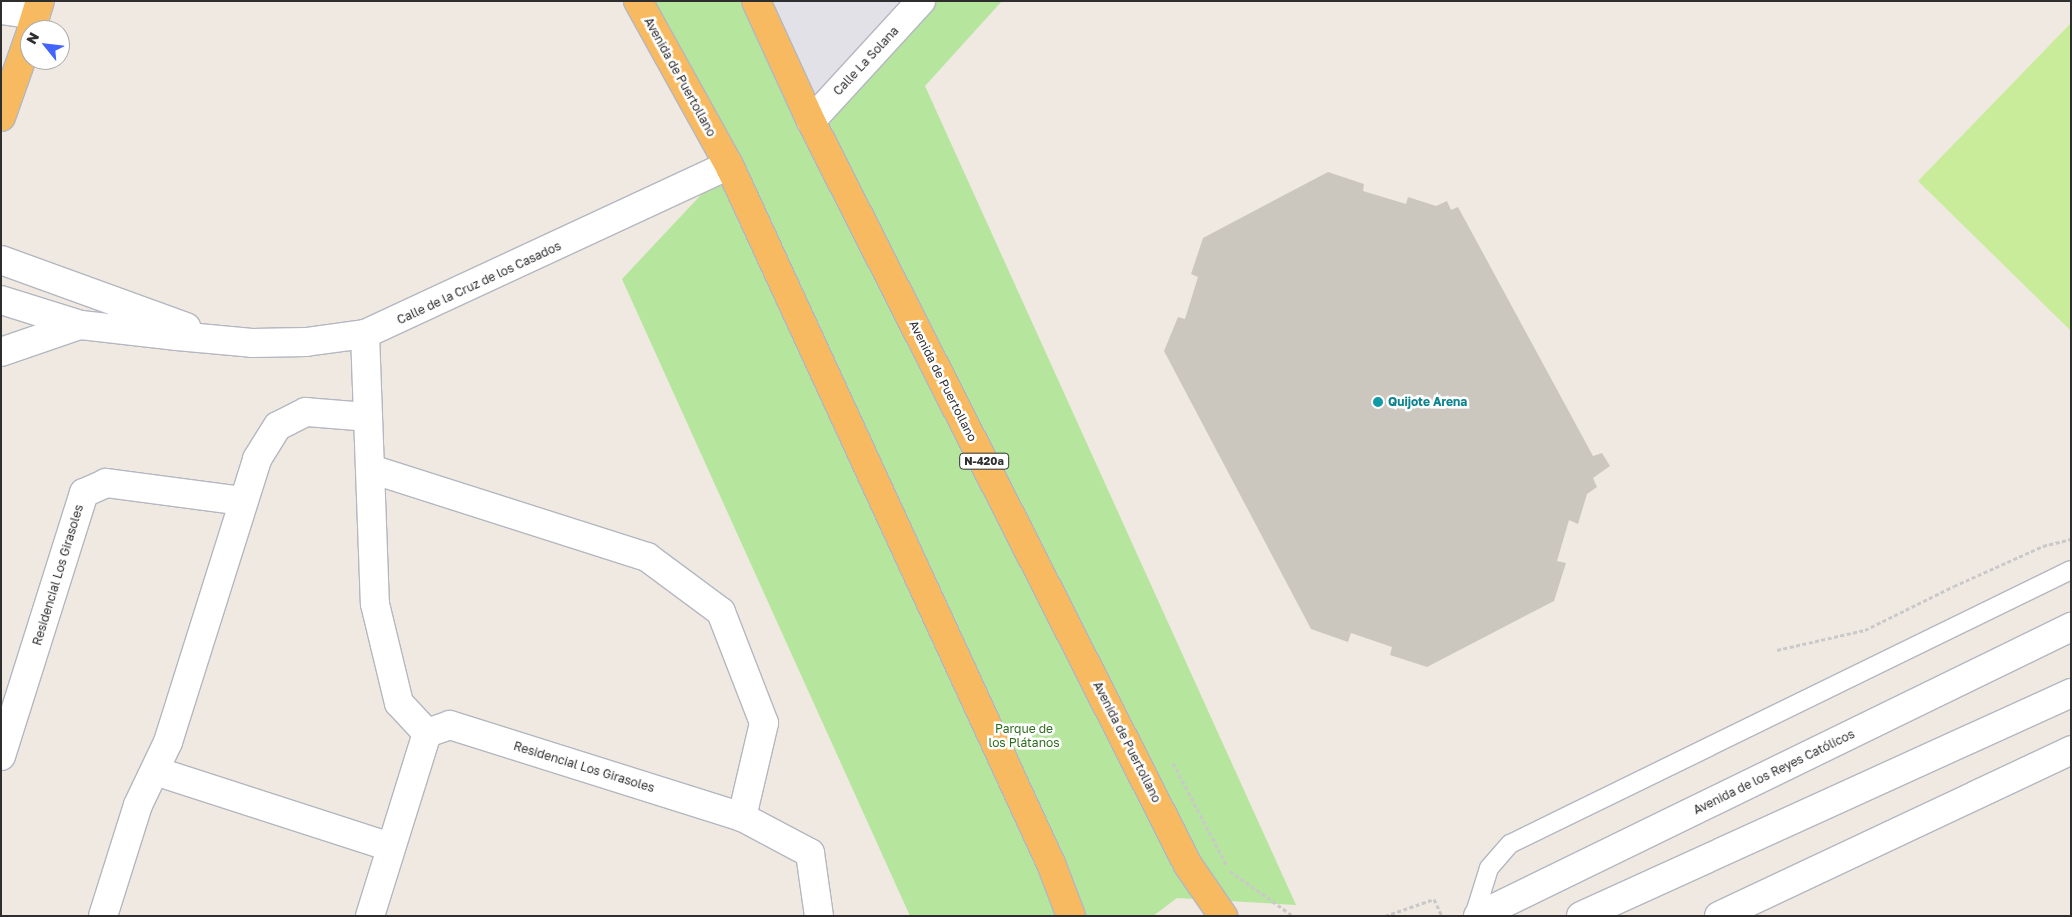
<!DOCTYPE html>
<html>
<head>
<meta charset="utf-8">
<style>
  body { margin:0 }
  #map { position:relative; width:2072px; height:917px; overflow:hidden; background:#efe9e1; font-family:"Golos Text",sans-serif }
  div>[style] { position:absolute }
  .industrial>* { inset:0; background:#e3e1e8 }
  .green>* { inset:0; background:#b6e59e }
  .pitch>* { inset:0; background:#c9ec9a }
  .building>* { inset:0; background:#cbc7bf }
  .path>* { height:3px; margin-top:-1.5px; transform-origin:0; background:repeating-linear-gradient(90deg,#c9c9c9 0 4px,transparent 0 6.5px) }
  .roads { filter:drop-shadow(1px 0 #b4b7c1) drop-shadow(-1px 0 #b4b7c1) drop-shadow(0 1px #b4b7c1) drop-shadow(0 -1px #b4b7c1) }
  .service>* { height:18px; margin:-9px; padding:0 9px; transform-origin:9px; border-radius:9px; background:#fff }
  .minor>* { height:28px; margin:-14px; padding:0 14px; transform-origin:14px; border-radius:14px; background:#fff }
  .secondary>* { height:28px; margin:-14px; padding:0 14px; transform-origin:14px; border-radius:14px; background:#fff }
  .trunk>* { height:28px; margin:-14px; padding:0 14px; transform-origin:14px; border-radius:14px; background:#f8ba60 }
  .dots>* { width:14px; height:14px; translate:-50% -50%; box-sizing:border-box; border:2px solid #fff; border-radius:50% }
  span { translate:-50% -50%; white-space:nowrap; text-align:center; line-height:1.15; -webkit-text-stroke:5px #fff; paint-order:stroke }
  .shield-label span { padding:1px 4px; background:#fff; border:1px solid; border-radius:4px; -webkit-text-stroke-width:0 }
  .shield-label { font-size:11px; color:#2e2e2e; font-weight:700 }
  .street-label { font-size:12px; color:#2e2e2e }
  .culture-label { font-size:12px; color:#0d838f; font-weight:700 }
  .left { translate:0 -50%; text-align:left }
  .park-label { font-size:12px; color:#2c6e1b }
  .frame { position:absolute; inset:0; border:2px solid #2e2e2e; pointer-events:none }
  .north { position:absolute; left:20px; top:20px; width:50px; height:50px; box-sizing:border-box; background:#fff; border:1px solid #ababab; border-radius:50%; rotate:299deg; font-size:14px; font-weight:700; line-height:20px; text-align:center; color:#2e2e2e }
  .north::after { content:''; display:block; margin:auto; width:18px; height:22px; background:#4264fb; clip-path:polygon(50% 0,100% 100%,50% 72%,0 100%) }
</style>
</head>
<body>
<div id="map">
  <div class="industrial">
    <div style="clip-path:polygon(756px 1px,918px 1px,811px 121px)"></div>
  </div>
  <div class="green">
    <div style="clip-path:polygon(642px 1px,752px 1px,811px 121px,921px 1px,1002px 1px,925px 86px,1296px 905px,1177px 898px,1153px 916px,910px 916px,622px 279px,729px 165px)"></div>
  </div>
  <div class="pitch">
    <div style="clip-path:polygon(2071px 23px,2071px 331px,1918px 181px)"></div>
  </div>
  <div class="building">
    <div style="clip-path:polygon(1328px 172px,1364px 184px,1363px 191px,1406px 204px,1408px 197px,1436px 206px,1447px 201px,1451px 210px,1458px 207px,1593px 456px,1602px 453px,1610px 466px,1593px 478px,1597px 487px,1587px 494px,1578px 524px,1569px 520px,1557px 561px,1566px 563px,1554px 601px,1427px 667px,1390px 655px,1392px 647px,1351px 633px,1348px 642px,1311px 629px,1164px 351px,1178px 317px,1185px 319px,1198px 277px,1191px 274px,1203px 238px)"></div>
  </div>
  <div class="path">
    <div style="left:1777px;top:650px;width:90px;rotate:-12.8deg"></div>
    <div style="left:1865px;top:630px;width:99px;rotate:-26.3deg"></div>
    <div style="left:1954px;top:586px;width:98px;rotate:-24.2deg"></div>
    <div style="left:2043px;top:546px;width:29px;rotate:-14deg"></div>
    <div style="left:1173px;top:763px;width:116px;rotate:62.3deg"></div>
    <div style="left:1230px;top:871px;width:77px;rotate:35.5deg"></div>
    <div style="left:1385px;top:916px;width:52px;rotate:-19.1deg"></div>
    <div style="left:1434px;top:899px;width:19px;rotate:65deg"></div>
  </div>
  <div class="roads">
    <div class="service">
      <div style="left:1474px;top:916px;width:50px;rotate:-72.6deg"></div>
      <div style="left:1489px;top:868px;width:32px;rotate:-49deg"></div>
      <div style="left:1510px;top:844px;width:624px;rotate:-26.03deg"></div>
    </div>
    <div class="minor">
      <div style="left:1px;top:10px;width:35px;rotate:8deg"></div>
      <div style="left:811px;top:121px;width:163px;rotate:-47.5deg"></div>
      <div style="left:1px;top:260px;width:197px;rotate:19.9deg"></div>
      <div style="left:1px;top:300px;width:84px;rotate:17.4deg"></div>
      <div style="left:81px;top:325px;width:97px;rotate:6.5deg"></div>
      <div style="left:177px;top:336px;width:75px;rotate:5.3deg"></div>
      <div style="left:252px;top:343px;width:54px;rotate:-1.1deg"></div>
      <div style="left:306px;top:342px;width:60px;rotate:-7.7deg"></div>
      <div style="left:365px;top:334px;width:401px;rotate:-24.9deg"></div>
      <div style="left:365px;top:334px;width:270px;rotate:87.9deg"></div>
      <div style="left:375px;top:604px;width:102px;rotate:76.4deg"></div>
      <div style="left:399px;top:703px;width:41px;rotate:47deg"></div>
      <div style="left:427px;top:733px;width:192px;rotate:107.3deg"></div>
      <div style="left:1px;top:352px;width:83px;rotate:-18.9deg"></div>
      <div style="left:371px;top:469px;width:290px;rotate:17.7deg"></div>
      <div style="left:647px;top:557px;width:92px;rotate:36.6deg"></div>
      <div style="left:721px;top:612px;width:119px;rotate:68.8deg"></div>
      <div style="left:764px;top:723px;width:97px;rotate:103.2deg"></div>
      <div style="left:742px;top:817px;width:77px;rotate:27.9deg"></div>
      <div style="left:810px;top:853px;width:64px;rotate:81.9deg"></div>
      <div style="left:427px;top:733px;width:24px;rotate:-19deg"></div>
      <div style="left:450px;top:725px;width:306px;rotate:17.5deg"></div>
      <div style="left:1px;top:756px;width:276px;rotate:-72.5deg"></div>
      <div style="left:84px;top:493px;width:24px;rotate:-24deg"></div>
      <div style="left:106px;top:483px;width:138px;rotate:7.5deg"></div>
      <div style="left:155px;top:771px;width:248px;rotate:17.9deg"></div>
      <div style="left:103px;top:916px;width:116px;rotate:-72.5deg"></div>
      <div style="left:138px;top:805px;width:70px;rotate:-64.5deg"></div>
      <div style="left:168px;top:742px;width:297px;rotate:-72.5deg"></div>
      <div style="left:257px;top:459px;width:39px;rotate:-58deg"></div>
      <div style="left:278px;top:426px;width:31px;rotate:-27deg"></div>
      <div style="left:306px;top:412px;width:62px;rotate:4.6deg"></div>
      <div style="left:1719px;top:916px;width:389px;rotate:-25.2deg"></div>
    </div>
    <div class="secondary">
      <div style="left:1478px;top:916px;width:660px;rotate:-25.98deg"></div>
      <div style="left:1581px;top:916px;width:538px;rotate:-24.47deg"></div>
    </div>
    <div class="trunk">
      <div style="left:638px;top:1px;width:188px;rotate:61deg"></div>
      <div style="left:729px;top:165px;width:772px;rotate:65.26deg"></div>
      <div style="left:1052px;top:866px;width:53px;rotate:69.2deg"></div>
      <div style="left:756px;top:1px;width:132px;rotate:65.4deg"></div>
      <div style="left:811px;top:121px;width:834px;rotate:63.13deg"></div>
      <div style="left:1188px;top:865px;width:62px;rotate:55.5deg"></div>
      <div style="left:31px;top:30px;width:30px;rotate:-73deg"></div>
      <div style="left:1px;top:117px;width:87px;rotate:-70.5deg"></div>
    </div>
  </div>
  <div class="dots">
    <div style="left:1378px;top:402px;background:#0f9aa8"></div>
  </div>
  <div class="shield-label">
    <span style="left:984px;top:461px">N-420a</span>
  </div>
  <div class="street-label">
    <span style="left:866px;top:61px;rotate:-47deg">Calle La Solana</span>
    <span style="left:680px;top:77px;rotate:61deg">Avenida de Puertollano</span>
    <span style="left:479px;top:283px;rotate:-25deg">Calle de la Cruz de los Casados</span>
    <span style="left:943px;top:381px;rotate:63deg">Avenida de Puertollano</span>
    <span style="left:58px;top:575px;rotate:-73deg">Residencial Los Girasoles</span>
    <span style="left:1127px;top:742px;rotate:63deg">Avenida de Puertollano</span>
    <span style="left:584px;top:767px;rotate:17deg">Residencial Los Girasoles</span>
    <span style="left:1774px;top:772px;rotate:-26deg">Avenida de los Reyes Católicos</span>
  </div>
  <div class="culture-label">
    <span class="left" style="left:1388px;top:402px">Quijote Arena</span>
  </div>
  <div class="park-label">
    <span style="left:1024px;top:736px">Parque de<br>los Plátanos</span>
  </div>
  <div class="frame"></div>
  <div class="north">N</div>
</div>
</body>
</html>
